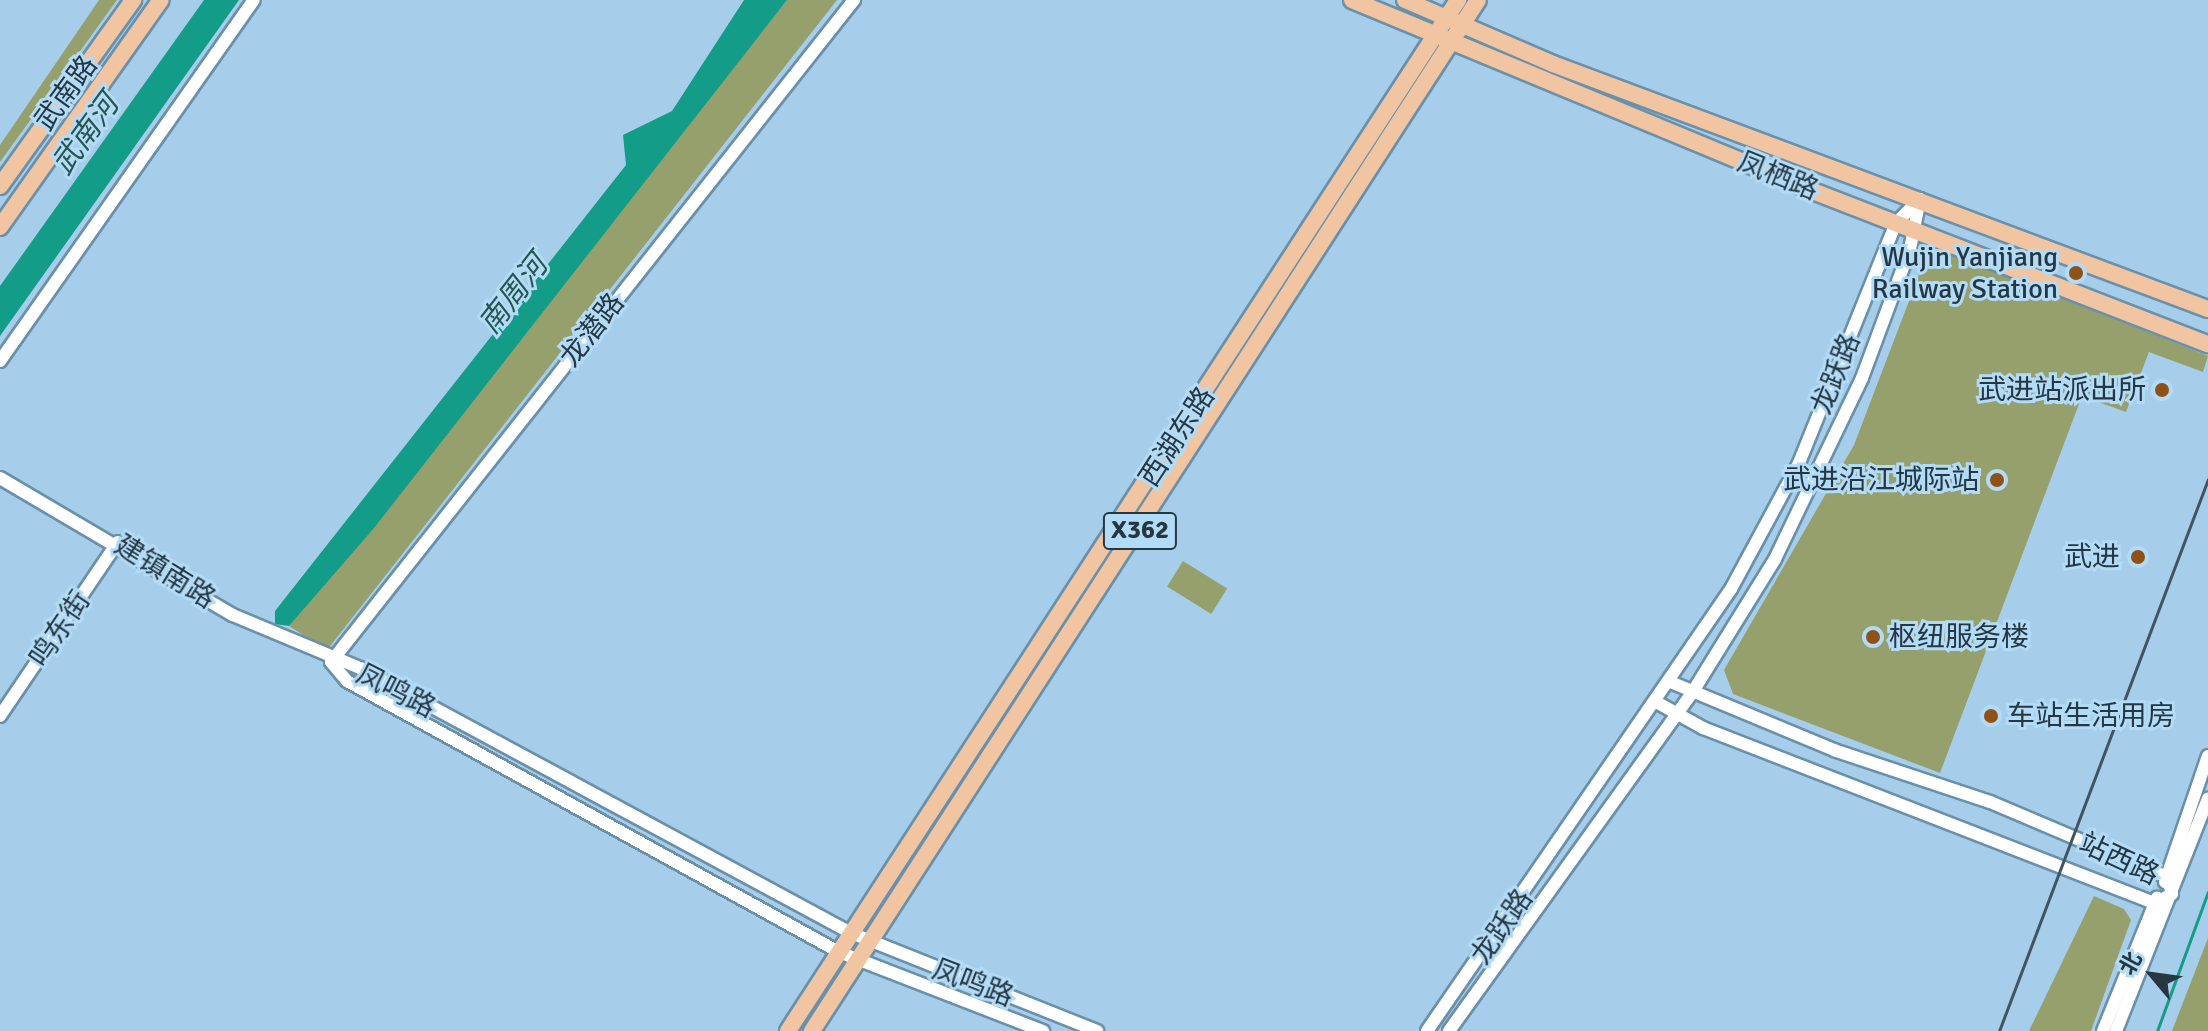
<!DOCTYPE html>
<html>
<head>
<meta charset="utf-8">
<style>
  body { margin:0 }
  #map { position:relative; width:2208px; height:1031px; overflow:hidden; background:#a6ceea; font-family:Signika,"Noto Sans SC",sans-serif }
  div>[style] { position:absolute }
  .green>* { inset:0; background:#95a06d; transform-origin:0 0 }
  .water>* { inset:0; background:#139c87 }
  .stream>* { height:3px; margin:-1.5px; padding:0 1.5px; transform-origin:1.5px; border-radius:1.5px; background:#139c87 }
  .roads { filter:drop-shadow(2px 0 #6a90aa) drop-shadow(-2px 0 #6a90aa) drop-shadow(0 2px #6a90aa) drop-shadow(0 -2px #6a90aa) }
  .minor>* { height:12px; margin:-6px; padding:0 6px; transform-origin:6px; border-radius:6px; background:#fff }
  .major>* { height:16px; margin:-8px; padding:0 8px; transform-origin:8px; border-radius:8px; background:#f1c5a1 }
  .rail>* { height:3px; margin:-1.5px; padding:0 1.5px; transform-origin:1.5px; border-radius:1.5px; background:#405463 }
  .dots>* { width:22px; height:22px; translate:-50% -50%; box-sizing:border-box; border:4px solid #b2dbf7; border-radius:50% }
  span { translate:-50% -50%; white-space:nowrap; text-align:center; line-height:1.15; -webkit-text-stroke:6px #b2dbf7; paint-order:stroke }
  .shield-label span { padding:2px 6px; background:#b2dbf7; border:2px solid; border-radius:6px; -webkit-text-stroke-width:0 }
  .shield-label { font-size:26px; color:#273742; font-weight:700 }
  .street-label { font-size:28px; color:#273742 }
  .poi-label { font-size:28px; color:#273742 }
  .right { translate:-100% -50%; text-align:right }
  .left { translate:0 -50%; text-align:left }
  .water-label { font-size:30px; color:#26574d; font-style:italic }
  .north { position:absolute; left:2112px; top:935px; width:80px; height:80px; -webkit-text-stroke:6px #b2dbf7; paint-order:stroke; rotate:299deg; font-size:22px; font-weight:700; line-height:32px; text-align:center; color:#273742 }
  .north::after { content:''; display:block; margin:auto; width:28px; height:36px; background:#273742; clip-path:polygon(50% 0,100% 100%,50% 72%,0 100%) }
</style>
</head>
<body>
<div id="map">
  <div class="green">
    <div style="clip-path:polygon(99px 0,117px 0,0 162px,0 145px)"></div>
    <div style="clip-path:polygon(787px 0,837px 0,327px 650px,289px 626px)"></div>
    <div style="clip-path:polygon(1930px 246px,2208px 356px,2203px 372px,2149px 352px,2126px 412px,2082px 396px,1940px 773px,1733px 694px,1724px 670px,1854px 445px)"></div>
    <div style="left:1183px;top:561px;width:52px;height:30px;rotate:32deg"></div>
    <div style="clip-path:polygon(2094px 896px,2124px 909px,2131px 920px,2091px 1031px,2029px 1031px)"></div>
    <div style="clip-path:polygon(2208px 938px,2208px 1031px,2172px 1031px)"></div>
  </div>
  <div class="water">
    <div style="clip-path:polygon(204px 0,239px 0,0 336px,0 286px)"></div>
    <div style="clip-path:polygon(744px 0,787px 0,374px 528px,289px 626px,275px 624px,275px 611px,626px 165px,623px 135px,672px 111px)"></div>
  </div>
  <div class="stream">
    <div style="left:2157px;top:1031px;width:148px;rotate:-69.9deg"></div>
  </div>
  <div class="roads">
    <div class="minor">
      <div style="left:0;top:361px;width:441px;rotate:-54.9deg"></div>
      <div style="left:0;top:478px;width:270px;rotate:30.5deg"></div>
      <div style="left:233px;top:615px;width:138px;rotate:22.7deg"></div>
      <div style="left:360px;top:668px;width:558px;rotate:28.36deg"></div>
      <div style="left:851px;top:933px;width:265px;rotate:21.7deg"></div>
      <div style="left:331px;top:662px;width:844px;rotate:-51.69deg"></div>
      <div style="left:331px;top:662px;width:25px;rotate:50deg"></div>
      <div style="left:347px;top:681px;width:562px;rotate:28.85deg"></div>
      <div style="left:839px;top:952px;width:219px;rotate:21.2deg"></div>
      <div style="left:1656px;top:702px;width:54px;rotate:29deg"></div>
      <div style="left:1703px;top:728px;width:485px;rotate:21.2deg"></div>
      <div style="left:2155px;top:903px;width:19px;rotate:-28deg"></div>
      <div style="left:2172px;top:894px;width:18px;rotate:-106deg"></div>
      <div style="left:2167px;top:877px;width:192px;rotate:-157deg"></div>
      <div style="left:1990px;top:802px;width:164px;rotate:-161.6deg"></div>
      <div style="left:1834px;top:750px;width:177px;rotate:-157.4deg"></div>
      <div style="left:0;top:716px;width:210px;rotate:-55.9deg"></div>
      <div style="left:2165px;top:882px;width:133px;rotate:-71.2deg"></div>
      <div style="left:1427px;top:1031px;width:536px;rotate:-55.48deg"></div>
      <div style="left:1731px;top:589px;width:143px;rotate:-61.6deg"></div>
      <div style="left:1799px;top:463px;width:259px;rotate:-68deg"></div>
      <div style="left:1896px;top:223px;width:34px;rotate:-45deg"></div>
      <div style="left:1449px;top:1031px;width:416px;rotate:-54.3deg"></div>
      <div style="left:1692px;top:693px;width:158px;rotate:-58.2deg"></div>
      <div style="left:1775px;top:559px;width:201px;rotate:-64.3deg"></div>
      <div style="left:1862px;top:378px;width:138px;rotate:-69.6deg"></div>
      <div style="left:1910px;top:249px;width:51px;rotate:-78.7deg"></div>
      <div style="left:2103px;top:1031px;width:144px;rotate:-67.9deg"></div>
      <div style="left:2116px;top:1031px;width:250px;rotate:-68.4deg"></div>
    </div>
    <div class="major">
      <div style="left:1352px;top:0;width:490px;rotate:22.5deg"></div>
      <div style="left:1805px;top:188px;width:432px;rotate:21.2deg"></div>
      <div style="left:1405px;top:0;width:161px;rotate:23.4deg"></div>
      <div style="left:1553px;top:64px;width:699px;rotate:20.51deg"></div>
      <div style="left:0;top:186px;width:229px;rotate:-54.4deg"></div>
      <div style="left:0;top:227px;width:278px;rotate:-54.7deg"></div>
      <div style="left:788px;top:1031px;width:1230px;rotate:-56.98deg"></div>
      <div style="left:812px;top:1031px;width:1227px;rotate:-57.14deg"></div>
    </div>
  </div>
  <div class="rail">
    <div style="left:1999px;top:1031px;width:590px;rotate:-69.26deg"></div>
  </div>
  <div class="dots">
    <div style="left:2076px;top:273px;background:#8f5116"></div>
    <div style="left:2162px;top:390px;background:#8f5116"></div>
    <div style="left:1997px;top:480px;background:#8f5116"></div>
    <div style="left:2138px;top:557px;background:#8f5116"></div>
    <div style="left:1873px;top:637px;background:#8f5116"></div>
    <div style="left:1991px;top:716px;background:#8f5116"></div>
  </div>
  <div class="shield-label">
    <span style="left:1140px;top:531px">X362</span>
  </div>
  <div class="street-label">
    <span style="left:66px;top:93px;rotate:-54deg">武南路</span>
    <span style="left:1778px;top:176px;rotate:22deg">凤栖路</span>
    <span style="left:592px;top:330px;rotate:-52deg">龙潜路</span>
    <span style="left:1836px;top:374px;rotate:-68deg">龙跃路</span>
    <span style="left:1177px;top:437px;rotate:-57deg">西湖东路</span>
    <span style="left:165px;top:572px;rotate:32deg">建镇南路</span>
    <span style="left:60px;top:629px;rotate:-56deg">鸣东街</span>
    <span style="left:396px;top:691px;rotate:27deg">凤鸣路</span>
    <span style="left:2119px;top:859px;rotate:25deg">站西路</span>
    <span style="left:1502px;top:927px;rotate:-55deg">龙跃路</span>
    <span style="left:973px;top:983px;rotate:21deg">凤鸣路</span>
  </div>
  <div class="poi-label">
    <span class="right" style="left:2058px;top:273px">Wujin Yanjiang<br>Railway Station</span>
    <span class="right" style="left:2146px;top:390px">武进站派出所</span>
    <span class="right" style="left:1979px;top:480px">武进沿江城际站</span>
    <span class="right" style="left:2120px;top:557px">武进</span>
    <span class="left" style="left:1889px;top:637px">枢纽服务楼</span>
    <span class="left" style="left:2007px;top:716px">车站生活用房</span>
  </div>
  <div class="water-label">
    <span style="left:86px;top:135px;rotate:-54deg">武南河</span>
    <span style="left:514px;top:295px;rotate:-52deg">南周河</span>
  </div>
  <div class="north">北</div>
</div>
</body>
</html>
